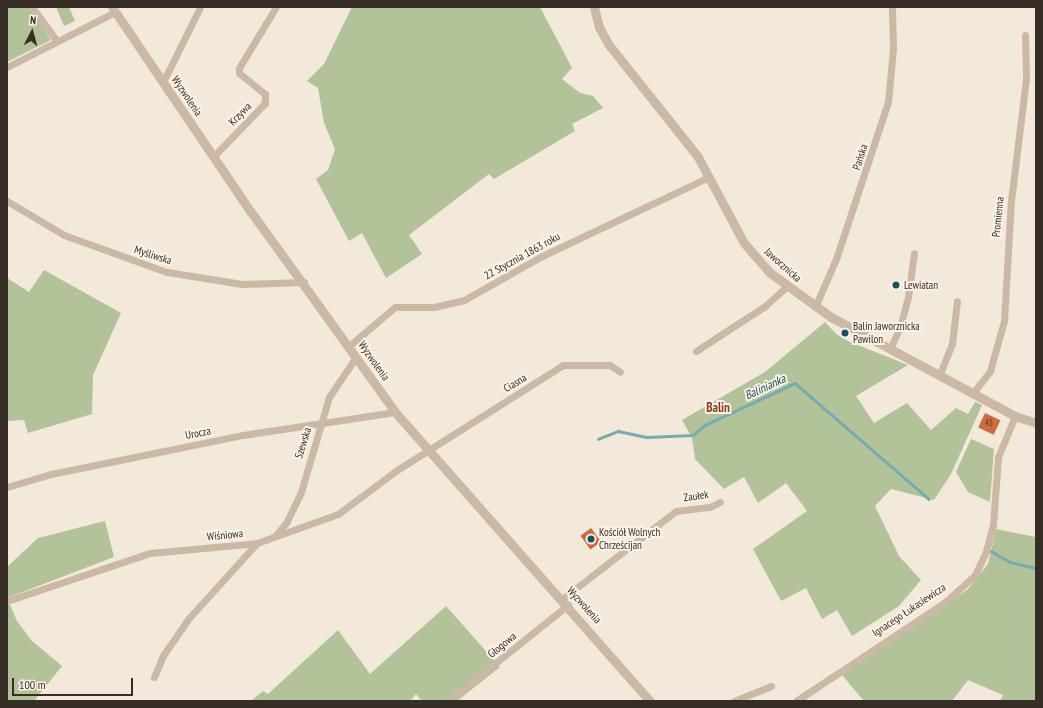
<!DOCTYPE html>
<html>
<head>
<meta charset="utf-8">
<style>
  body { margin:0 }
  #map { position:relative; width:1043px; height:708px; overflow:hidden; background:#f3e9da; font-family:"PT Sans Narrow",sans-serif }
  div>[style] { position:absolute }
  .green>* { inset:0; background:#b2c399 }
  .stream>* { height:2.5px; margin:-1.25px; padding:0 1.25px; transform-origin:1.25px; border-radius:1.25px; background:#77abb1 }
  .building>* { inset:0; background:#cc6a3e; transform-origin:0 0 }
  .minor>* { height:7px; margin:-3.5px; padding:0 3.5px; transform-origin:3.5px; border-radius:3.5px; background:#cbb9a5 }
  .tertiary>* { height:9px; margin:-4.5px; padding:0 4.5px; transform-origin:4.5px; border-radius:4.5px; background:#cbb9a5 }
  .dots>* { width:11px; height:11px; translate:-50% -50%; box-sizing:border-box; border:2px solid #faf2e6; border-radius:50% }
  span { translate:-50% -50%; white-space:nowrap; text-align:center; line-height:1.15; -webkit-text-stroke:4px #faf2e6; paint-order:stroke }
  .number-label { font-size:9px; color:#5c3c2d }
  .number-label span { -webkit-text-stroke-width:0 }
  .street-label { font-size:11px; color:#372d27 }
  .poi-label { font-size:11px; color:#372d27 }
  .left { translate:0 -50%; text-align:left }
  .water-label { font-size:12px; color:#1a525a; font-style:italic }
  .quarter-label { font-size:13px; color:#8a3d1b; font-weight:700 }
  .frame { position:absolute; inset:0; border:8px solid #372d27; pointer-events:none }
  .north { position:absolute; left:12px; top:12px; width:40px; height:40px; -webkit-text-stroke:3px #faf2e6; paint-order:stroke; rotate:6deg; font-size:11px; font-weight:700; line-height:16px; text-align:center; color:#372d27 }
  .north::after { content:''; display:block; margin:auto; width:14px; height:18px; background:#372d27; clip-path:polygon(50% 0,100% 100%,50% 72%,0 100%) }
  .scale { position:absolute; left:12px; top:678px; width:121px; height:18px; box-sizing:border-box; border:2px solid #372d27; border-top:0; padding-left:5px; font-size:12px; line-height:14px; white-space:nowrap; color:#372d27; -webkit-text-stroke:3px #faf2e6; paint-order:stroke }
</style>
</head>
<body>
<div id="map">
  <div class="green">
    <div style="clip-path:polygon(7px 7px,30px 7px,51px 40px,7px 62px)"></div>
    <div style="clip-path:polygon(56px 7px,69px 7px,75px 21px,64px 26px)"></div>
    <div style="clip-path:polygon(352px 7px,540px 7px,572px 68px,562px 79px,580px 93px,593px 96px,603px 108px,572px 124px,575px 131px,494px 179px,489px 174px,409px 235px,422px 254px,386px 278px,362px 233px,349px 241px,316px 179px,328px 170px,335px 149px,324px 123px,318px 88px,307px 81px,324px 64px)"></div>
    <div style="clip-path:polygon(44px 270px,121px 313px,93px 375px,92px 414px,28px 433px,24px 420px,7px 421px,7px 278px,29px 292px)"></div>
    <div style="clip-path:polygon(825px 322px,836px 334px,850px 342px,908px 365px,856px 396px,874px 423px,907px 403px,931px 430px,956px 408px,968px 414px,975px 402px,982px 405px,951px 474px,934px 500px,891px 489px,875px 506px,899px 556px,921px 580px,899px 606px,852px 636px,837px 610px,822px 619px,806px 588px,781px 601px,753px 549px,807px 511px,786px 483px,758px 503px,744px 477px,724px 489px,695px 459px,692px 438px,682px 420px,765px 372px)"></div>
    <div style="clip-path:polygon(971px 439px,994px 449px,990px 502px,968px 492px,956px 472px)"></div>
    <div style="clip-path:polygon(105px 521px,114px 557px,7px 598px,17px 621px,32px 641px,62px 666px,34px 701px,7px 701px,7px 567px,38px 538px)"></div>
    <div style="clip-path:polygon(996px 529px,1036px 537px,1036px 701px,1000px 701px,1003px 695px,968px 680px,952px 701px,864px 701px,842px 675px,968px 589px,988px 564px)"></div>
    <div style="clip-path:polygon(446px 606px,500px 667px,457px 701px,422px 701px,416px 694px,410px 701px,251px 701px,263px 691px,268px 694px,338px 630px,370px 674px)"></div>
  </div>
  <div class="stream">
    <div style="left:598px;top:439px;width:22px;rotate:-22deg"></div>
    <div style="left:618px;top:431px;width:30px;rotate:12deg"></div>
    <div style="left:647px;top:437px;width:46px;rotate:-2.5deg"></div>
    <div style="left:693px;top:435px;width:16px;rotate:-40deg"></div>
    <div style="left:705px;top:425px;width:99px;rotate:-25deg"></div>
    <div style="left:795px;top:383px;width:177px;rotate:40.9deg"></div>
    <div style="left:991px;top:551px;width:22px;rotate:30deg"></div>
    <div style="left:1010px;top:562px;width:27px;rotate:13deg"></div>
  </div>
  <div class="building">
    <div style="left:985px;top:413px;width:17px;height:16px;rotate:25deg"></div>
    <div style="left:591px;top:528px;width:17px;height:13px;rotate:54deg"></div>
  </div>
  <div class="minor">
    <div style="left:32px;top:7px;width:42px;rotate:53.7deg"></div>
    <div style="left:7px;top:67px;width:121px;rotate:-27deg"></div>
    <div style="left:163px;top:82px;width:84px;rotate:-63.7deg"></div>
    <div style="left:213px;top:157px;width:75px;rotate:-46.1deg"></div>
    <div style="left:265px;top:103px;width:9px;rotate:-90deg"></div>
    <div style="left:265px;top:94px;width:33px;rotate:-141deg"></div>
    <div style="left:239px;top:73px;width:5px;rotate:-90deg"></div>
    <div style="left:239px;top:68px;width:71px;rotate:-58.8deg"></div>
    <div style="left:7px;top:201px;width:66px;rotate:30.8deg"></div>
    <div style="left:64px;top:235px;width:109px;rotate:19.8deg"></div>
    <div style="left:167px;top:272px;width:76px;rotate:9.1deg"></div>
    <div style="left:242px;top:284px;width:62px;rotate:-1.8deg"></div>
    <div style="left:815px;top:307px;width:52px;rotate:-66.4deg"></div>
    <div style="left:836px;top:259px;width:165px;rotate:-71.7deg"></div>
    <div style="left:888px;top:102px;width:53px;rotate:-84.6deg"></div>
    <div style="left:893px;top:49px;width:42px;rotate:-91.4deg"></div>
    <div style="left:349px;top:346px;width:60px;rotate:-40.3deg"></div>
    <div style="left:395px;top:307px;width:39px"></div>
    <div style="left:434px;top:307px;width:31px;rotate:-13deg"></div>
    <div style="left:464px;top:300px;width:90px;rotate:-29.4deg"></div>
    <div style="left:542px;top:256px;width:185px;rotate:-25.3deg"></div>
    <div style="left:890px;top:349px;width:24px;rotate:-66deg"></div>
    <div style="left:900px;top:327px;width:31px;rotate:-75deg"></div>
    <div style="left:908px;top:297px;width:44px;rotate:-82.2deg"></div>
    <div style="left:696px;top:351px;width:82px;rotate:-33.1deg"></div>
    <div style="left:765px;top:306px;width:30px;rotate:-42deg"></div>
    <div style="left:939px;top:376px;width:35px;rotate:-68deg"></div>
    <div style="left:952px;top:344px;width:43px;rotate:-83.4deg"></div>
    <div style="left:973px;top:393px;width:28px;rotate:-52deg"></div>
    <div style="left:990px;top:371px;width:52px;rotate:-74.4deg"></div>
    <div style="left:1004px;top:321px;width:120px;rotate:-86.7deg"></div>
    <div style="left:1011px;top:201px;width:123px;rotate:-83deg"></div>
    <div style="left:1026px;top:79px;width:44px;rotate:-91.3deg"></div>
    <div style="left:7px;top:487px;width:46px;rotate:-16.5deg"></div>
    <div style="left:51px;top:474px;width:196px;rotate:-11.5deg"></div>
    <div style="left:243px;top:435px;width:154px;rotate:-8.6deg"></div>
    <div style="left:275px;top:536px;width:17px;rotate:-50deg"></div>
    <div style="left:286px;top:523px;width:34px;rotate:-64deg"></div>
    <div style="left:301px;top:492px;width:99px;rotate:-73.6deg"></div>
    <div style="left:329px;top:397px;width:48px;rotate:-56deg"></div>
    <div style="left:562px;top:599px;width:144px;rotate:-37.7deg"></div>
    <div style="left:676px;top:511px;width:34px;rotate:-7deg"></div>
    <div style="left:710px;top:507px;width:11px;rotate:-27deg"></div>
    <div style="left:7px;top:601px;width:151px;rotate:-18.6deg"></div>
    <div style="left:150px;top:553px;width:107px;rotate:-5.3deg"></div>
    <div style="left:257px;top:543px;width:86px;rotate:-19.7deg"></div>
    <div style="left:338px;top:514px;width:74px;rotate:-36.7deg"></div>
    <div style="left:397px;top:470px;width:196px;rotate:-32.3deg"></div>
    <div style="left:563px;top:365px;width:47px"></div>
    <div style="left:610px;top:365px;width:12px;rotate:35deg"></div>
    <div style="left:154px;top:677px;width:25px;rotate:-67deg"></div>
    <div style="left:164px;top:654px;width:44px;rotate:-55.2deg"></div>
    <div style="left:189px;top:618px;width:101px;rotate:-47.8deg"></div>
    <div style="left:448px;top:701px;width:154px;rotate:-38.7deg"></div>
    <div style="left:734px;top:701px;width:40px;rotate:-22deg"></div>
    <div style="left:796px;top:701px;width:178px;rotate:-33.5deg"></div>
    <div style="left:944px;top:603px;width:42px;rotate:-42.1deg"></div>
    <div style="left:975px;top:575px;width:26px;rotate:-65deg"></div>
    <div style="left:986px;top:551px;width:27px;rotate:-75deg"></div>
    <div style="left:993px;top:525px;width:68px;rotate:-85.8deg"></div>
    <div style="left:998px;top:457px;width:44px;rotate:-67.5deg"></div>
  </div>
  <div class="tertiary">
    <div style="left:112px;top:7px;width:248px;rotate:55.9deg"></div>
    <div style="left:251px;top:212px;width:246px;rotate:54.2deg"></div>
    <div style="left:395px;top:412px;width:385px;rotate:48.6deg"></div>
    <div style="left:594px;top:7px;width:21px;rotate:76deg"></div>
    <div style="left:599px;top:27px;width:21px;rotate:61deg"></div>
    <div style="left:609px;top:45px;width:143px;rotate:51.5deg"></div>
    <div style="left:698px;top:157px;width:98px;rotate:61.9deg"></div>
    <div style="left:744px;top:243px;width:38px;rotate:49deg"></div>
    <div style="left:769px;top:272px;width:77px;rotate:36deg"></div>
    <div style="left:831px;top:317px;width:209px;rotate:28.3deg"></div>
    <div style="left:1015px;top:416px;width:22px;rotate:18deg"></div>
  </div>
  <div class="dots">
    <div style="left:896px;top:285px;background:#1a525a"></div>
    <div style="left:845px;top:333px;background:#1a525a"></div>
    <div style="left:591px;top:539px;background:#1a525a"></div>
  </div>
  <div class="number-label">
    <span style="left:989px;top:423px">45</span>
  </div>
  <div class="street-label">
    <span style="left:187px;top:96px;rotate:56deg">Wyzwolenia</span>
    <span style="left:240px;top:114px;rotate:-46deg">Krzywa</span>
    <span style="left:860px;top:157px;rotate:-72deg">Pańska</span>
    <span style="left:998px;top:217px;rotate:-84deg">Promienna</span>
    <span style="left:153px;top:255px;rotate:18deg">Myśliwska</span>
    <span style="left:522px;top:256px;rotate:-29deg">22 Stycznia 1863 roku</span>
    <span style="left:783px;top:265px;rotate:42deg">Jaworznicka</span>
    <span style="left:374px;top:361px;rotate:55deg">Wyzwolenia</span>
    <span style="left:515px;top:383px;rotate:-31deg">Ciasna</span>
    <span style="left:198px;top:433px;rotate:-11deg">Urocza</span>
    <span style="left:303px;top:443px;rotate:-73deg">Szewska</span>
    <span style="left:696px;top:496px;rotate:-8deg">Zaułek</span>
    <span style="left:225px;top:535px;rotate:-6deg">Wiśniowa</span>
    <span style="left:584px;top:605px;rotate:48deg">Wyzwolenia</span>
    <span style="left:909px;top:610px;rotate:-34deg">Ignacego Łukasiewicza</span>
    <span style="left:502px;top:645px;rotate:-39deg">Głogowa</span>
  </div>
  <div class="poi-label">
    <span class="left" style="left:904px;top:285px">Lewiatan</span>
    <span class="left" style="left:853px;top:333px">Balin Jaworznicka<br>Pawilon</span>
    <span class="left" style="left:599px;top:539px">Kościół Wolnych<br>Chrześcijan</span>
  </div>
  <div class="water-label">
    <span style="left:765px;top:387px;rotate:-25deg">Balinianka</span>
  </div>
  <div class="quarter-label">
    <span style="left:718px;top:408px">Balin</span>
  </div>
  <div class="frame"></div>
  <div class="north">N</div>
  <div class="scale">100 m</div>
</div>
</body>
</html>
